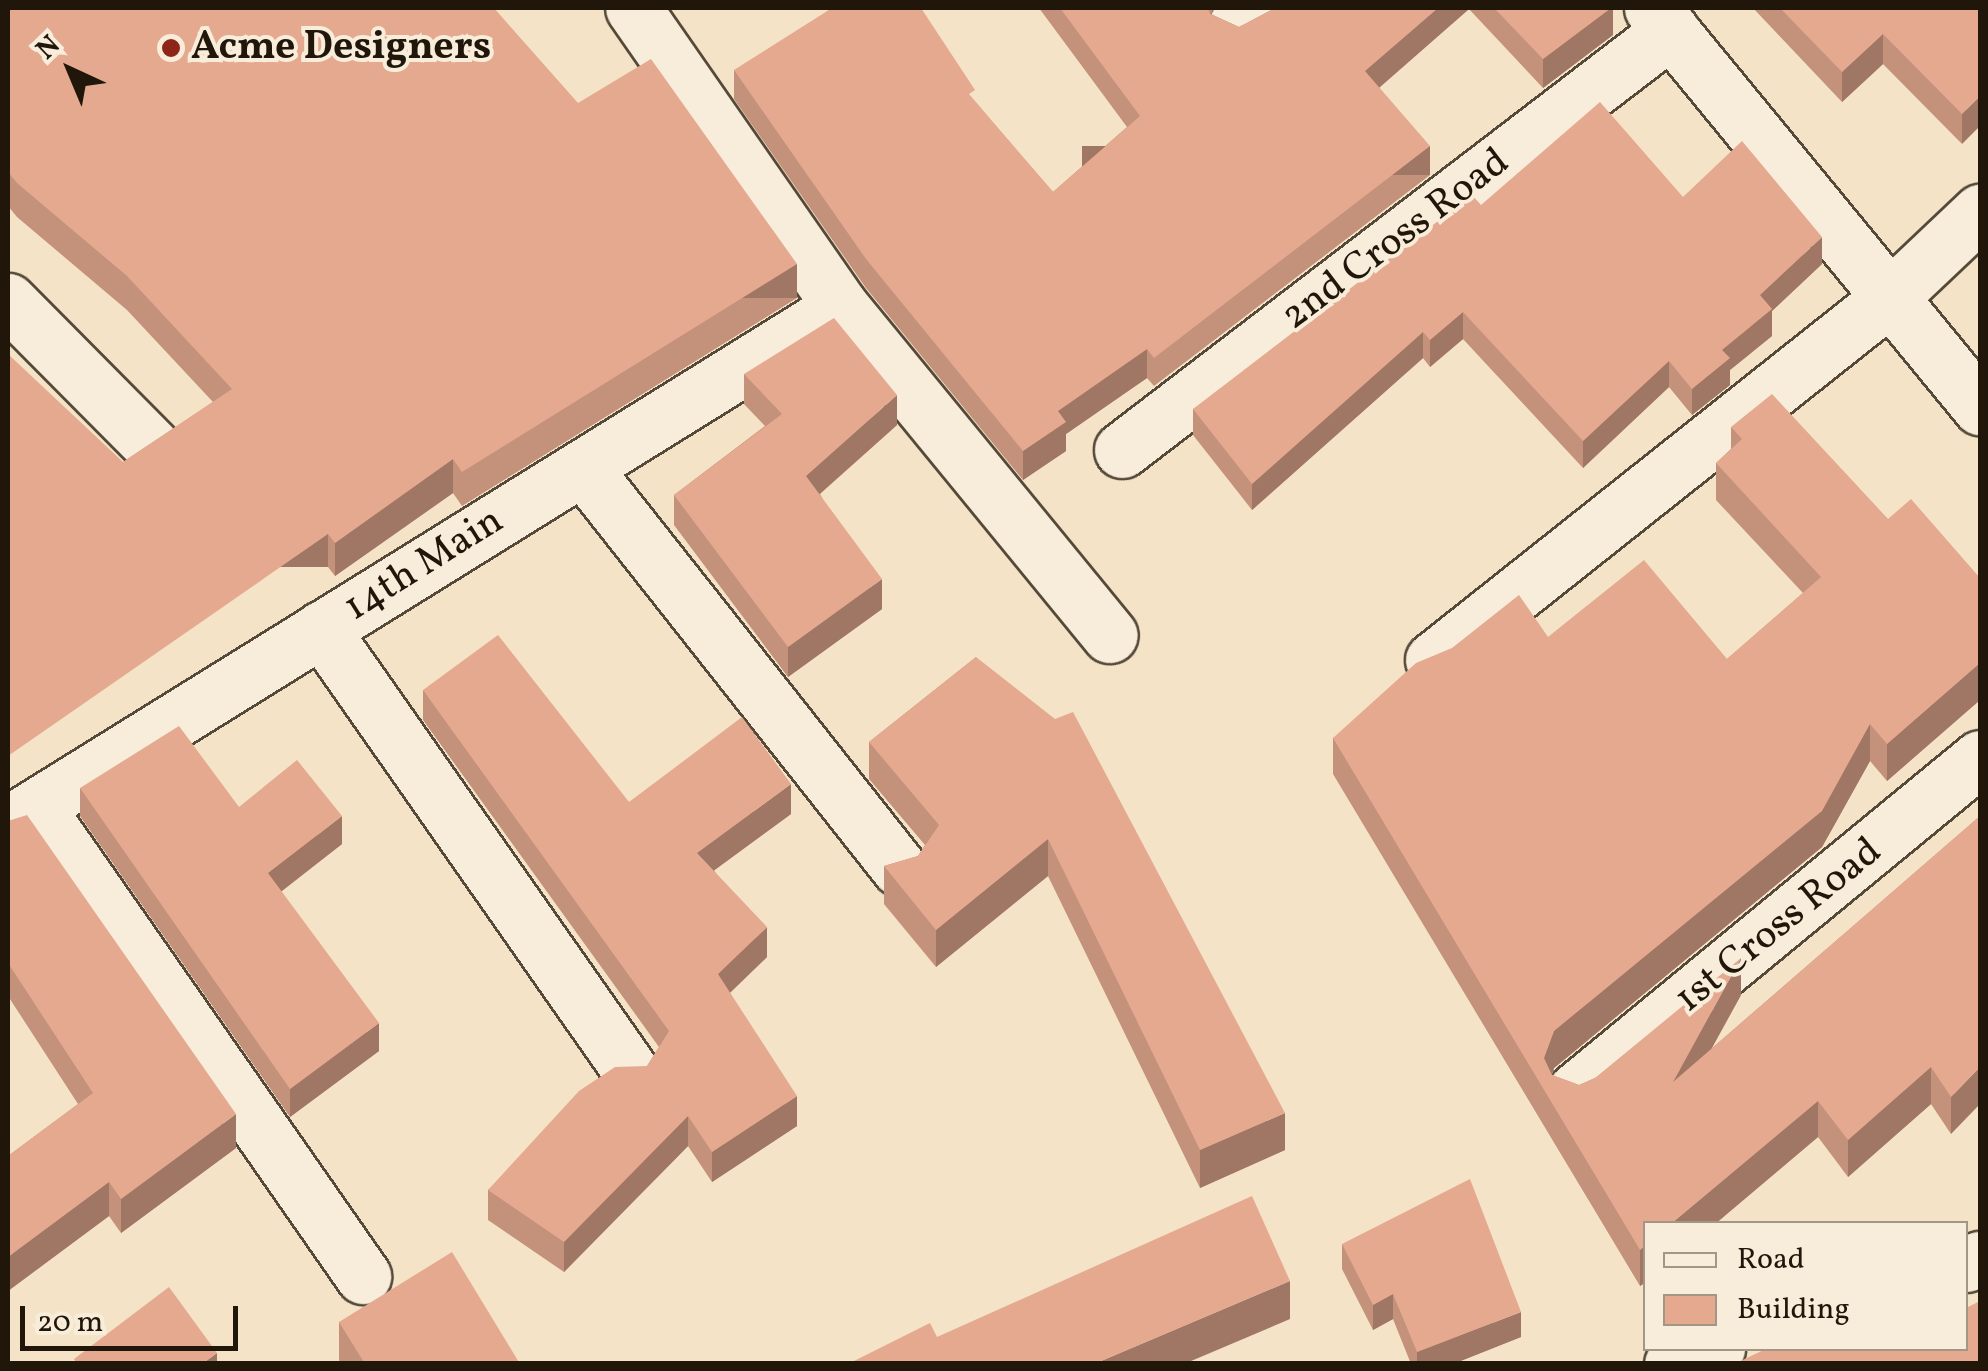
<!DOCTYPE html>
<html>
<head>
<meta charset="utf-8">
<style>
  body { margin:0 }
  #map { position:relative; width:1988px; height:1371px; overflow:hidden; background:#f4e3c6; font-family:Vollkorn,serif }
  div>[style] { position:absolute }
  .roads { filter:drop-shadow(2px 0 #554939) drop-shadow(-2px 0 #554939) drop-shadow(0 2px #554939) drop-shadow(0 -2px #554939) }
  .street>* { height:55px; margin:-27.5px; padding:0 27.5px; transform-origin:27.5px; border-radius:27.5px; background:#f8edda }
  .secondary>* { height:55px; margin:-27.5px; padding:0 27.5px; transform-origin:27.5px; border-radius:27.5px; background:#f8edda }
  .wall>* { inset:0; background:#c4917b }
  .shaded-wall>* { inset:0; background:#a07664; transform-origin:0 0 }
  .building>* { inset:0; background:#e4a98f }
  .dots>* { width:28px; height:28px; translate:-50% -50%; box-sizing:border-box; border:5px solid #f8edda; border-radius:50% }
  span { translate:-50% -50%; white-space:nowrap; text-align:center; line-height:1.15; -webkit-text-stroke:8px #f8edda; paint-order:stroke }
  .poi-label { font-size:40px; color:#20160a; font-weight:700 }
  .left { translate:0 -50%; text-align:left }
  .street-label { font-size:40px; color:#20160a }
  .frame { position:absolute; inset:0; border:10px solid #20160a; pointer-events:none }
  .legend { position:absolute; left:1643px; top:1221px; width:325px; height:130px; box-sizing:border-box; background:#f8edda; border:2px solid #a29787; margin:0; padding:12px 18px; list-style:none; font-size:30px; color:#20160a }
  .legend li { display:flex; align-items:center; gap:20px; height:50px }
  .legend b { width:50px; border:2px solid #a29787 }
  .north { position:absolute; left:20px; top:20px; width:100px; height:100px; -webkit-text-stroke:8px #f8edda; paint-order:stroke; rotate:316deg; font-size:28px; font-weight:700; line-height:40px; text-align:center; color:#20160a }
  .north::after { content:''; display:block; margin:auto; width:35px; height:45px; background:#20160a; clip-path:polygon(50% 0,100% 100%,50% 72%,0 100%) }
  .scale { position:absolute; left:20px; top:1306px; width:218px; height:45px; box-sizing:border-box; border:5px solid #20160a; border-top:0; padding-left:12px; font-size:30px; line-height:35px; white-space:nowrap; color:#20160a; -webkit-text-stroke:8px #f8edda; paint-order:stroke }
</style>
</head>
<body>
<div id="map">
  <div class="roads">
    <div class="street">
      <div style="left:1652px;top:8px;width:517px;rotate:50.58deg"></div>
      <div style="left:1236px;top:25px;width:31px;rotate:-33deg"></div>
      <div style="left:8px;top:301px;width:204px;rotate:45.2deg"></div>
      <div style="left:841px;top:307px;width:424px;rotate:50.7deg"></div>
      <div style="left:1122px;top:450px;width:691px;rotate:-37.42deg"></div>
      <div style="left:583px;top:468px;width:510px;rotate:51.69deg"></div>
      <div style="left:321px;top:629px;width:538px;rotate:54.98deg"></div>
      <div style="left:1433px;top:660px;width:581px;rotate:-38.43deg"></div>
      <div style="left:1888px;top:299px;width:127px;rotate:-43.4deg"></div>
      <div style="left:36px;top:807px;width:572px;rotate:55.11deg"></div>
      <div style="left:1575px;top:1091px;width:524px;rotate:-39.43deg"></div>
    </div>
    <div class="secondary">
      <div style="left:8px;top:824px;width:980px;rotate:-31.83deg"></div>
      <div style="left:841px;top:307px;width:364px;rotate:-124.8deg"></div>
      <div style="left:1966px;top:1264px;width:15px;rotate:-20deg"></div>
      <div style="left:1672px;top:1364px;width:48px;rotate:-19.6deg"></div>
    </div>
  </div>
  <div class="wall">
    <div style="clip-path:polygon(8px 8px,578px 103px,797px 298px,462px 506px,453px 493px,335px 576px,328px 567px,123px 462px,213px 402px,127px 310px,17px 217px,8px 206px)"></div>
    <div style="clip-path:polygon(1039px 8px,1214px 8px,1211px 14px,1239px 27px,1275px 8px,1613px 8px,1613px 35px,1543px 88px,1469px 9px,1379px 88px,1430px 175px,1154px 386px,1147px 378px,1066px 434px,1066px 451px,1023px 480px,866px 288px,734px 99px,734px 70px,975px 102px,1053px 192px,1127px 127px)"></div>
    <div style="clip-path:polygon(1753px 8px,1980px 8px,1962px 144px,1883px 64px,1842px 102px)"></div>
    <div style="clip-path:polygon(1683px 197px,1822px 264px,1772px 311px,1772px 336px,1730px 370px,1730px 385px,1692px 415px,1669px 387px,1583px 468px,1463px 339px,1430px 367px,1423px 358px,1252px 510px,1193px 435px,1193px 409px)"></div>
    <div style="clip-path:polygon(744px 374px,897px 425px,820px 494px,882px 609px,788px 677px,674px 525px,674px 495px,765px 426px,744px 404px)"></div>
    <div style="clip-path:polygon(1731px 427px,1888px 519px,1980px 578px,1980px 700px,1887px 781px,1870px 761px,1822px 847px,1554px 1068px,1552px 1075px,1579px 1085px,1595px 1078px,1741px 995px,1711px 1049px,1980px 816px,1951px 1134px,1931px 1104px,1848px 1177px,1818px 1137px,1715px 1224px,1646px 1224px,1646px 1282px,1640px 1286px,1333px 774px,1333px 738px,1548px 637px,1727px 659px,1803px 593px,1716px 500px,1716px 463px,1731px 449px)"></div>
    <div style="clip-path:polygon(976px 657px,1285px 1150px,1200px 1188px,1048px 876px,936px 967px,884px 904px,884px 866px,918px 856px,925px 845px,869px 779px,869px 742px)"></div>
    <div style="clip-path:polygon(423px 690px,629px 802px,791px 814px,714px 870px,767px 957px,730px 993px,797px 1126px,712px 1182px,688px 1146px,564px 1272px,488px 1220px,488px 1190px,647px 1066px,659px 1047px,423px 720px)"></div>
    <div style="clip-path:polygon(80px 788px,239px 807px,342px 844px,281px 891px,379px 1051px,290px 1117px,80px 816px)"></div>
    <div style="clip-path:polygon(8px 821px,236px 1148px,121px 1233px,109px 1216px,8px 1291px,8px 1156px,78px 1104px,8px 996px)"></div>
    <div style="clip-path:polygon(1342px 1244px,1521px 1337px,1453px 1364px,1411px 1364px,1393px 1319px,1373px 1330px,1342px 1269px)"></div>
    <div style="clip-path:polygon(339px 1322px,520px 1364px,341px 1364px,339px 1360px)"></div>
  </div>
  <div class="shaded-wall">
    <div style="clip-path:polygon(1438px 8px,1469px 8px,1469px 9px,1365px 100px,1365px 71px)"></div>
    <div style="clip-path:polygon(1611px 8px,1613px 8px,1613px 35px,1543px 88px,1543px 59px)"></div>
    <div style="clip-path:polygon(1883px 34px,1883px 64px,1842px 102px,1842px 72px)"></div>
    <div style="clip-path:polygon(1980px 96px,1980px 126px,1962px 144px,1962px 114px)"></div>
    <div style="left:1430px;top:146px;width:29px;height:348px;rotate:90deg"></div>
    <div style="clip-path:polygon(1822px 237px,1822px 264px,1772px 311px,1772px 336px,1730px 370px,1730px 385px,1692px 415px,1692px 389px,1722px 350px,1760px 295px)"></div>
    <div style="left:797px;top:264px;width:34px;height:394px;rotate:90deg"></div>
    <div style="clip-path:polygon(1463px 312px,1463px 339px,1430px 367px,1430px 340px)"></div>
    <div style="clip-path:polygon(1423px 332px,1423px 358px,1252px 510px,1252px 484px)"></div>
    <div style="clip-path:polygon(1147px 349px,1147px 378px,1066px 434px,1066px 451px,1023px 480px,1023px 451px,1058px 411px)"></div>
    <div style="clip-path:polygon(1669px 361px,1669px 387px,1583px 468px,1583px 441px)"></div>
    <div style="clip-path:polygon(897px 395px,897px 425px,806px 506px,806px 476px)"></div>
    <div style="clip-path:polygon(453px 459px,453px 493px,335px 576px,335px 543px)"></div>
    <div style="left:328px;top:534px;width:33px;height:389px;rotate:90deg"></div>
    <div style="clip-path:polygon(882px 579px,882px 609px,788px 677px,788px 647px)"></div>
    <div style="clip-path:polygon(1980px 663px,1980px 700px,1887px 781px,1887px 744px)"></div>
    <div style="clip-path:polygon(1870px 724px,1870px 761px,1822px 847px,1554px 1068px,1545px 1092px,1544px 1058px,1554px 1031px)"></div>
    <div style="clip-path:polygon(791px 784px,791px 814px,697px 883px,697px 853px)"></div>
    <div style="clip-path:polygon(342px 816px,342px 844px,268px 902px,268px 873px)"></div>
    <div style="clip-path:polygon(1048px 839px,1048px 876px,936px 967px,936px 930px)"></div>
    <div style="clip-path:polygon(767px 927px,767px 957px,718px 1004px,718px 974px)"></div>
    <div style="clip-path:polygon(1741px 958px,1741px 995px,1673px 1119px,1673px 1082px)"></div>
    <div style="clip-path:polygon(379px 1023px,379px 1051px,290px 1117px,290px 1089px)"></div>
    <div style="clip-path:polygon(1931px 1067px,1931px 1104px,1848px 1177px,1848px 1140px)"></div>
    <div style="clip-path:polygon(1980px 1067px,1980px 1104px,1951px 1134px,1951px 1097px)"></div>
    <div style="clip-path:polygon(797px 1096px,797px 1126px,712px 1182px,712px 1152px)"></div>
    <div style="clip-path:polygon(1818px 1101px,1818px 1137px,1715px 1224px,1671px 1224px)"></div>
    <div style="clip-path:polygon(1285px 1113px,1285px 1150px,1200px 1188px,1200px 1150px)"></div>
    <div style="clip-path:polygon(236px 1114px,236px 1148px,121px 1233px,121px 1199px)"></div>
    <div style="clip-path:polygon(688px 1116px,688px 1146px,564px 1272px,564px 1242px)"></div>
    <div style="clip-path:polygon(109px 1182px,109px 1216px,8px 1291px,8px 1257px)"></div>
    <div style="clip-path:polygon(1646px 1245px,1646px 1282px,1640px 1286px,1640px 1250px)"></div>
    <div style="clip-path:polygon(1290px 1281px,1290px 1319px,1184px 1364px,1094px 1364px)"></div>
    <div style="clip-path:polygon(1393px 1294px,1393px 1319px,1373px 1330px,1373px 1305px)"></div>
    <div style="clip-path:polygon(1521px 1312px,1521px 1337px,1453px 1364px,1417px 1364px,1417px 1352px)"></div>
    <div style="clip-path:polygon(217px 1353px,217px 1364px,202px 1364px)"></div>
  </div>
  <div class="building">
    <div style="clip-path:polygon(8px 8px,494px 8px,578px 103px,651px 59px,797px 264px,462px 472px,453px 459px,335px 543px,328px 534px,8px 756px,8px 354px,123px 462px,232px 389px,127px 276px,17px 183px,8px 172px)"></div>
    <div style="clip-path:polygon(832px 8px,921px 8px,975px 90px,969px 94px,1053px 192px,1140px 116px,1060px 8px,1208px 8px,1210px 14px,1239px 27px,1275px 8px,1438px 8px,1365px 71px,1430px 146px,1154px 358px,1147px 349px,1058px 411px,1066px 422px,1023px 451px,866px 259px,734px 70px)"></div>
    <div style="clip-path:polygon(1494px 8px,1611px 8px,1543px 59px)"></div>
    <div style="clip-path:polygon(1780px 8px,1980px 8px,1980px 96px,1962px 114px,1883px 34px,1842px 72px)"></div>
    <div style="clip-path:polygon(1600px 102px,1683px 197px,1742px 141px,1822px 237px,1760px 295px,1772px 309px,1722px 350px,1730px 358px,1692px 389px,1669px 361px,1583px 441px,1463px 312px,1430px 340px,1423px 332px,1252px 484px,1193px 409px,1472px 195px,1481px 205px)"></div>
    <div style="clip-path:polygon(834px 318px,897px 395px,806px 476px,882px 579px,788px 647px,674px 495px,782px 414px,744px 374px)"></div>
    <div style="clip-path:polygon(1772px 394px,1888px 519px,1911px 499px,1980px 578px,1980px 663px,1887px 744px,1870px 724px,1822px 811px,1554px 1031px,1544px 1058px,1552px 1075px,1579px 1085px,1595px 1078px,1741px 958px,1673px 1082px,1980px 816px,1980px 1067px,1951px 1097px,1931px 1067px,1848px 1140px,1818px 1101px,1671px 1224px,1646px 1224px,1646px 1245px,1640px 1250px,1333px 738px,1416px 663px,1452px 648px,1519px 595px,1548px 637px,1644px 560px,1727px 659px,1821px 577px,1716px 463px,1742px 439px,1731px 427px)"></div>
    <div style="clip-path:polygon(498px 635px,629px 802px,742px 717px,791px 784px,697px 853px,767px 927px,718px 974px,797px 1096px,712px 1152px,688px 1116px,564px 1242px,488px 1190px,579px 1091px,615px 1067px,647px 1066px,669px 1031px,423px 690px)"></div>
    <div style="clip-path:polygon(976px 657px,1055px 719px,1073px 712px,1285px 1113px,1200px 1150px,1048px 839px,936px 930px,884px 866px,918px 856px,939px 825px,869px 742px)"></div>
    <div style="clip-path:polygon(179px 726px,239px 807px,297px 760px,342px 816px,268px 873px,379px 1023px,290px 1089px,80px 788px)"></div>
    <div style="clip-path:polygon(27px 815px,236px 1114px,121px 1199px,109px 1182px,8px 1257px,8px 1156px,93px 1093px,8px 963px,8px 821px)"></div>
    <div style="clip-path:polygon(1470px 1179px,1521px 1312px,1417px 1352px,1393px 1294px,1373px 1305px,1342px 1244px)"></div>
    <div style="clip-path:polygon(1252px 1196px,1290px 1281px,1094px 1364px,848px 1364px,930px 1323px,937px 1337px)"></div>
    <div style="clip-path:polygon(452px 1252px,520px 1364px,365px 1364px,339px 1322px)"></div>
    <div style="clip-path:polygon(169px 1287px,217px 1353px,202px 1364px,77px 1364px,74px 1359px)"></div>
    <div style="clip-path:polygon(1980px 1301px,1980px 1364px,1734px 1364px,1768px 1348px,1966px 1348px,1966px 1308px)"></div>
  </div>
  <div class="dots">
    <div style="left:171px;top:48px;background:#8f2418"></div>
  </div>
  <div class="poi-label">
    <span class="left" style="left:191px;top:48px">Acme Designers</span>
  </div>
  <div class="street-label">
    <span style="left:1396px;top:240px;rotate:-37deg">2nd Cross Road</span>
    <span style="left:424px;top:565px;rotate:-32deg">14th Main</span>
    <span style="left:1779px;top:926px;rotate:-39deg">1st Cross Road</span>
  </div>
  <div class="frame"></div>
  <ul class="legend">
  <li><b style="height:12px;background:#f8edda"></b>Road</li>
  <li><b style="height:28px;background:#e4a98f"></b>Building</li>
  </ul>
  <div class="north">N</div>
  <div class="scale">20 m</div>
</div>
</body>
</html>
